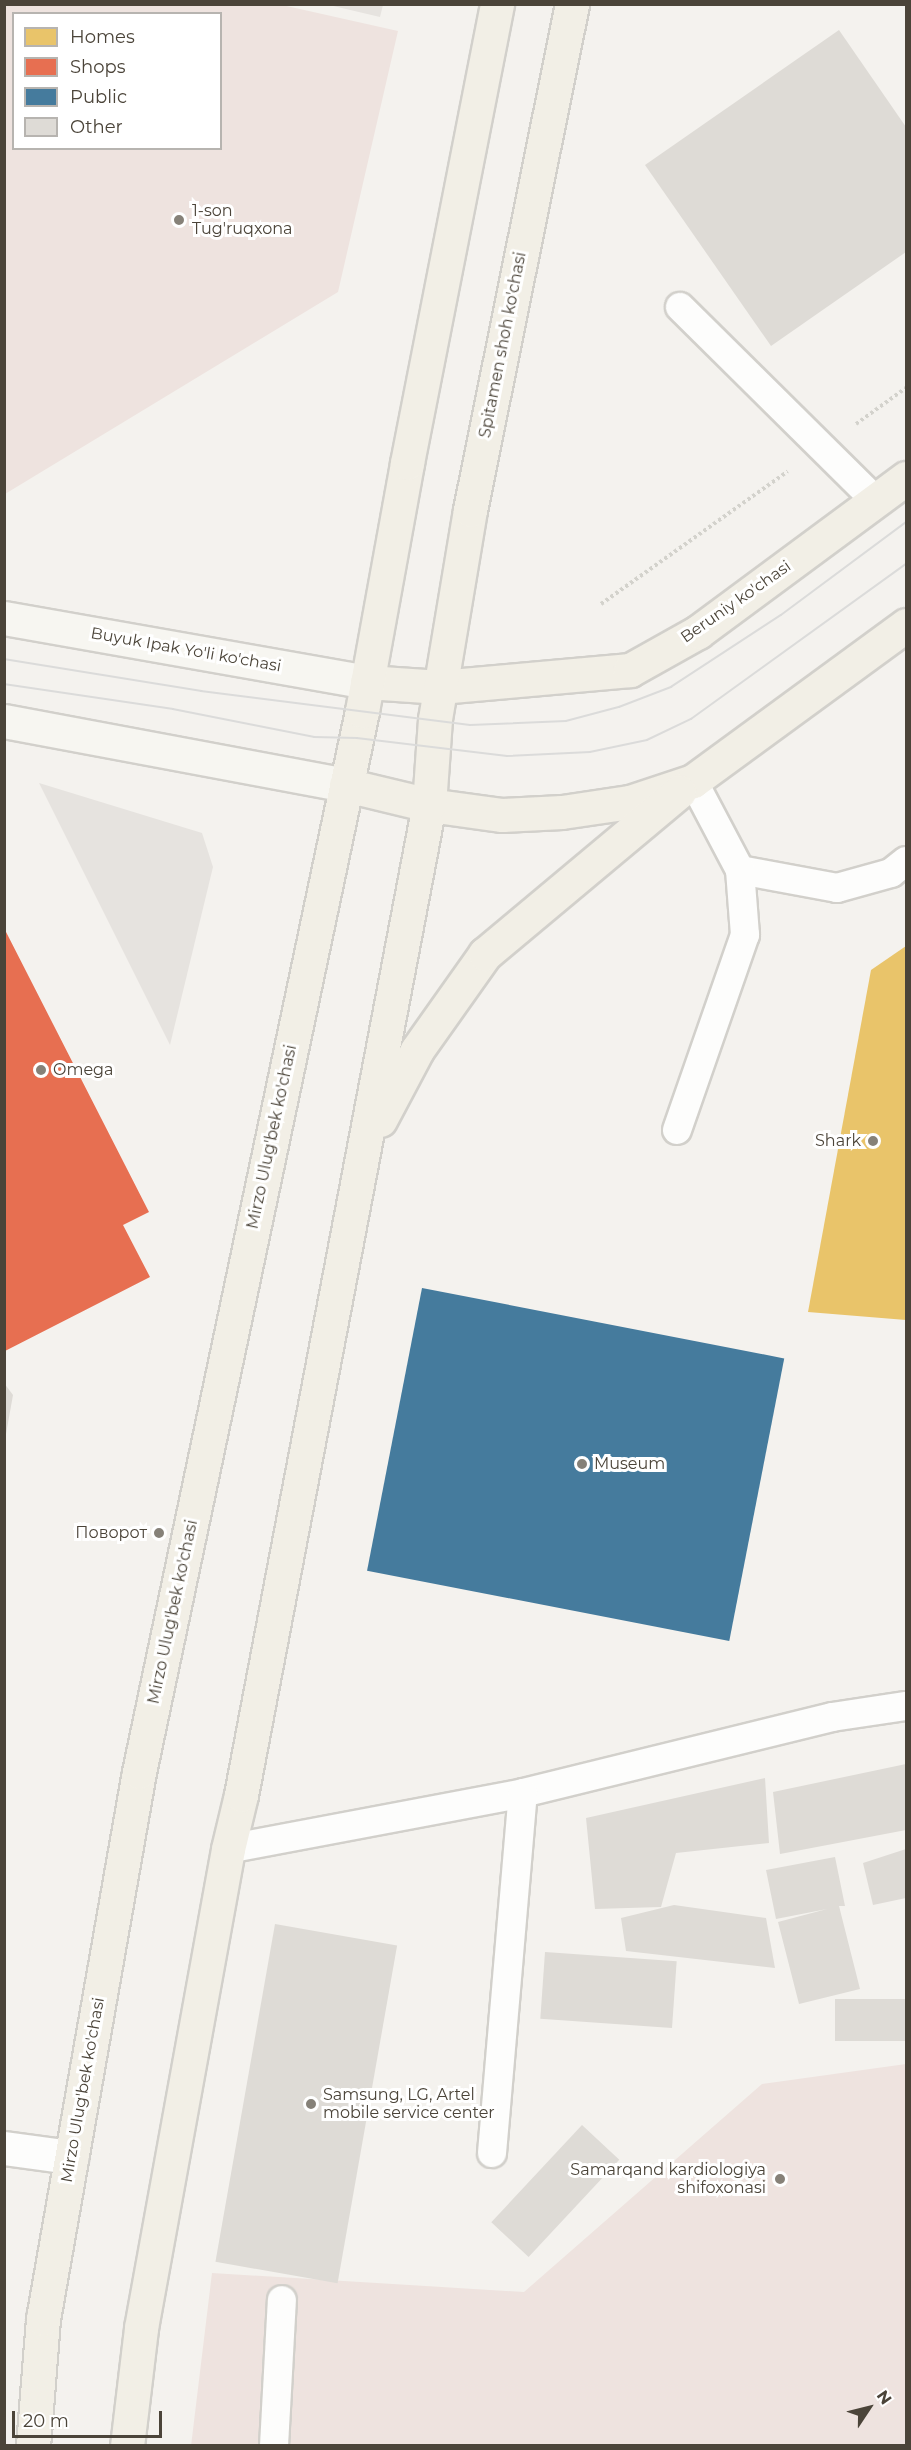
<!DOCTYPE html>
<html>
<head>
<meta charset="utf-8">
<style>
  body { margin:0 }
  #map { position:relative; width:911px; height:2450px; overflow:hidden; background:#f4f2ee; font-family:Montserrat,sans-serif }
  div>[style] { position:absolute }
  .medical>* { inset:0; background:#eee3df }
  .parking>* { inset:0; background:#e6e3df }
  .homes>* { inset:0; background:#e9c46a }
  .shops>* { inset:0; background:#e76f51 }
  .public>* { inset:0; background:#457b9d; transform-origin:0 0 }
  .building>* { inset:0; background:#dedbd6; transform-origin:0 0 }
  .path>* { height:4px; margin-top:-2px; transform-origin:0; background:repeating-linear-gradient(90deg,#d3d2cc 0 3px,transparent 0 6px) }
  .roads { filter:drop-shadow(2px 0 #d2d0cb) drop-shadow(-2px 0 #d2d0cb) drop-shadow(0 2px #d2d0cb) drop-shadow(0 -2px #d2d0cb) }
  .service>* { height:28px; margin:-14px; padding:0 14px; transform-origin:14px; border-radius:14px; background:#fdfdfc }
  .minor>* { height:33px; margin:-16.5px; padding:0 16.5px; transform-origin:16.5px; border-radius:16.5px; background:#fdfdfc }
  .secondary>* { height:33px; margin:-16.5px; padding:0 16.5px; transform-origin:16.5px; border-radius:16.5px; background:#f7f6f1 }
  .primary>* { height:33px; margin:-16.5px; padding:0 16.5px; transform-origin:16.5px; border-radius:16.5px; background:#f2efe6 }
  .tram>* { height:1.5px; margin:-0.75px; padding:0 0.75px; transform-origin:0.75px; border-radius:0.75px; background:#dbdbda }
  .dots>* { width:16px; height:16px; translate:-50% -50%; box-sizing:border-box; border:3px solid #fff; border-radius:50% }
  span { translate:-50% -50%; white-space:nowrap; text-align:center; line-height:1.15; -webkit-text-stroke:6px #fff; paint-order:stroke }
  .poi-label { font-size:16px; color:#4b4439 }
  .left { translate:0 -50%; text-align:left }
  .right { translate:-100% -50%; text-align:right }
  .street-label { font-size:16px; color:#4b4439 }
  .frame { position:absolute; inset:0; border:6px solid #4b4439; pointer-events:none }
  .legend { position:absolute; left:12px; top:12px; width:210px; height:138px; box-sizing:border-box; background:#fff; border:2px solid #b7b4b0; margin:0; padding:8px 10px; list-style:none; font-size:18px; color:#4b4439 }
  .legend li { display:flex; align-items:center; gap:12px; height:30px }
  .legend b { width:30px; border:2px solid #b7b4b0 }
  .north { position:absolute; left:839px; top:2378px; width:60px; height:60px; -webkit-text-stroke:4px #fff; paint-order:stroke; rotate:55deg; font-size:16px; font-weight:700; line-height:24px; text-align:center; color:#4b4439 }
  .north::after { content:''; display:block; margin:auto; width:21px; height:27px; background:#4b4439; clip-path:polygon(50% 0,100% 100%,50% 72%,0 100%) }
  .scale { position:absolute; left:12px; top:2411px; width:150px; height:27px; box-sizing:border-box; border:3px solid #4b4439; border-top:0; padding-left:8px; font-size:18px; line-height:21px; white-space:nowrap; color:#4b4439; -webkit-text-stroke:4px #fff; paint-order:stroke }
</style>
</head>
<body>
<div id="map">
  <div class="medical">
    <div style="clip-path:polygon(evenodd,5px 4px,282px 5px,398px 31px,338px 292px,5px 494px,5px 4px,14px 14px,220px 14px,220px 148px,14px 148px,14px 14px)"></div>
    <div style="clip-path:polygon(906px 2064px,906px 2445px,191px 2446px,212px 2273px,524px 2292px,762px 2084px)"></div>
  </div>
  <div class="parking">
    <div style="clip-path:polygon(329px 5px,383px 5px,380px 17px)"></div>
    <div style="clip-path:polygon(39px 783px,202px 833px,213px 867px,170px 1045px)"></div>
  </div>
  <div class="homes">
    <div style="clip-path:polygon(906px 946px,906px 1320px,808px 1312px,871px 970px)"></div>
  </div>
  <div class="shops">
    <div style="clip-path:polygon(4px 928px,149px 1212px,123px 1225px,150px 1277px,5px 1351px)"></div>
  </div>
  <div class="public">
    <div style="left:422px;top:1288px;width:369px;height:288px;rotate:11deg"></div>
  </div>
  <div class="building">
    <div style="clip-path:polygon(839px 30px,906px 127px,906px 252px,771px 346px,645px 165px)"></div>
    <div style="clip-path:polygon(4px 1383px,13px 1395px,6px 1434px,4px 1434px)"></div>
    <div style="clip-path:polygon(906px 1764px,906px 1830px,780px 1854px,773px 1792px)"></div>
    <div style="clip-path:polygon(765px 1778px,769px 1843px,676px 1853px,661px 1907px,595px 1909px,586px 1818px)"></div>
    <div style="clip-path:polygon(906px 1849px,906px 1898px,873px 1905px,863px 1863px)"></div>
    <div style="clip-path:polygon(835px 1857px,845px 1906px,839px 1906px,860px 1989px,799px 2004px,778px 1922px,827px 1909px,776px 1919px,766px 1870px)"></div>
    <div style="clip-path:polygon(674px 1905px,766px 1918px,775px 1968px,626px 1951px,621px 1918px)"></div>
    <div style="left:275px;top:1924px;width:124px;height:343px;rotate:10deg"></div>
    <div style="left:545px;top:1952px;width:132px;height:67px;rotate:4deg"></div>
    <div style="left:906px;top:1999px;width:42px;height:71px;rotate:90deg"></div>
    <div style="left:582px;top:2125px;width:51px;height:133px;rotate:43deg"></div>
  </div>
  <div class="path">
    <div style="left:856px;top:424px;width:62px;rotate:-35.8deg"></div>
    <div style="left:601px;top:604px;width:229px;rotate:-35.4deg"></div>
  </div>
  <div class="roads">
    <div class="service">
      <div style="left:680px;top:307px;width:276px;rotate:44.7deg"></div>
      <div style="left:740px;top:870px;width:99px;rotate:10.5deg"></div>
      <div style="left:837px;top:888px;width:56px;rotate:-15.5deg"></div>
      <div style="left:891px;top:873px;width:19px;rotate:-39deg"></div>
      <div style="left:677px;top:1130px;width:207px;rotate:-70.8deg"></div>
      <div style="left:745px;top:935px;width:65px;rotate:-94.4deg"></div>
      <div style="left:740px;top:870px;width:101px;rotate:-117.8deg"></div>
      <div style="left:228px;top:1849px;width:300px;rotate:-10.7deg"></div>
      <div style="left:523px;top:1793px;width:318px;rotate:-13.8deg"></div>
      <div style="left:832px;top:1717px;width:75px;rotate:-8.5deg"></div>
      <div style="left:492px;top:2153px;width:361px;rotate:-85.1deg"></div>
      <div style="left:274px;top:2446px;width:146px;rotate:-86.9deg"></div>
    </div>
    <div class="minor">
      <div style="left:4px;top:2148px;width:68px;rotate:7.7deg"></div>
    </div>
    <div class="secondary">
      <div style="left:4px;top:618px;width:369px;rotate:10deg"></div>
      <div style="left:4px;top:721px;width:348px;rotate:10.6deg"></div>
    </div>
    <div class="primary">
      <div style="left:367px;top:682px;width:73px;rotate:3.9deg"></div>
      <div style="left:440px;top:687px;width:191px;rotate:-5.1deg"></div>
      <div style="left:630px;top:670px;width:78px;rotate:-29.2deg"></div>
      <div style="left:698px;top:632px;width:259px;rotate:-36.5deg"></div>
      <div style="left:346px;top:785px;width:85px;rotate:13.5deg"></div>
      <div style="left:429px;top:805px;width:74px;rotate:7.8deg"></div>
      <div style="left:502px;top:815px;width:60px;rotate:-2.9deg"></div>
      <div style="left:562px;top:812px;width:69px;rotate:-8.4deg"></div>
      <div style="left:630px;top:802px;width:66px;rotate:-18.4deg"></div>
      <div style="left:693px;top:781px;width:264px;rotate:-36.2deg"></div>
      <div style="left:380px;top:1120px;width:79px;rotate:-62.1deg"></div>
      <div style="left:417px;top:1050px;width:118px;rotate:-54.7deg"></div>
      <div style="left:485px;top:954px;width:253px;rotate:-39.9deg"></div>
      <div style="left:33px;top:2446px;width:127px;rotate:-85.5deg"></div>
      <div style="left:43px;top:2319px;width:555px;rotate:-80.05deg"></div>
      <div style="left:139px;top:1772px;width:1084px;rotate:-78.13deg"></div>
      <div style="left:362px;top:711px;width:252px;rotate:-79.7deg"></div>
      <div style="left:407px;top:463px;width:468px;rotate:-78.9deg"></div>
      <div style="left:127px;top:2446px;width:119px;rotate:-83.2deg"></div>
      <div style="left:141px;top:2328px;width:487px;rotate:-79.7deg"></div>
      <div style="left:228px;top:1849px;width:56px;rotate:-76.5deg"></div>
      <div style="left:241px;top:1795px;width:1008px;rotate:-79.25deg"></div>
      <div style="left:429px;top:805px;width:86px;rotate:-86deg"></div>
      <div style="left:435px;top:719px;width:212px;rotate:-80.5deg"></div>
      <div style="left:470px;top:510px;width:516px;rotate:-78.6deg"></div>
    </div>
  </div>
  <div class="tram">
    <div style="left:4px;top:659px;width:200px;rotate:9.2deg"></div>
    <div style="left:201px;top:691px;width:271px;rotate:7.2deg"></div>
    <div style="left:470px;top:725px;width:96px;rotate:-2.4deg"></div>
    <div style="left:566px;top:721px;width:55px;rotate:-14.8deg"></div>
    <div style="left:619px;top:707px;width:56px;rotate:-21deg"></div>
    <div style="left:671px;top:687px;width:131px;rotate:-33.2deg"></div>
    <div style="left:781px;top:615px;width:156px;rotate:-36.6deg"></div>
    <div style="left:4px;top:684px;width:171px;rotate:8.4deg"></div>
    <div style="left:173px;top:709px;width:144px;rotate:11.2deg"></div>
    <div style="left:314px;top:737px;width:43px;rotate:1.3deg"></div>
    <div style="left:357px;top:738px;width:151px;rotate:6.8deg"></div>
    <div style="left:507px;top:756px;width:83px;rotate:-2.8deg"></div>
    <div style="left:590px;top:752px;width:58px;rotate:-11.9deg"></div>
    <div style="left:647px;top:740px;width:49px;rotate:-25.5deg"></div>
    <div style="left:691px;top:719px;width:265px;rotate:-35.8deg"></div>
  </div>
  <div class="dots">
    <div style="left:179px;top:220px;background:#868178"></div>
    <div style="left:41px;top:1070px;background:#868178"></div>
    <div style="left:873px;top:1141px;background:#868178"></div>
    <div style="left:582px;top:1464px;background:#868178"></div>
    <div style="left:159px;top:1533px;background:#868178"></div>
    <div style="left:311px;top:2104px;background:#868178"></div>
    <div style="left:780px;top:2179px;background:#868178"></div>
  </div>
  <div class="poi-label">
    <span class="left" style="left:192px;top:220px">1-son<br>Tug'ruqxona</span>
    <span class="left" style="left:53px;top:1070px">Omega</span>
    <span class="right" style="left:861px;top:1141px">Shark</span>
    <span class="left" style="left:594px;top:1464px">Museum</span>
    <span class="right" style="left:147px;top:1533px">Поворот</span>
    <span class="left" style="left:323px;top:2104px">Samsung, LG, Artel<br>mobile service center</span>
    <span class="right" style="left:766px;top:2179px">Samarqand kardiologiya<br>shifoxonasi</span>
  </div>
  <div class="street-label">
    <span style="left:503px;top:345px;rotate:-79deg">Spitamen shoh ko'chasi</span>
    <span style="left:736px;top:602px;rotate:-35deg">Beruniy ko'chasi</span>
    <span style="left:186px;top:650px;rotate:10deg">Buyuk Ipak Yo'li ko'chasi</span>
    <span style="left:272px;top:1137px;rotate:-78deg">Mirzo Ulug'bek ko'chasi</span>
    <span style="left:173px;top:1612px;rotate:-78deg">Mirzo Ulug'bek ko'chasi</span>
    <span style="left:83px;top:2090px;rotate:-80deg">Mirzo Ulug'bek ko'chasi</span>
  </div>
  <div class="frame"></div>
  <ul class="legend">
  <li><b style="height:16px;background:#e9c46a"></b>Homes</li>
  <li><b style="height:16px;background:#e76f51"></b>Shops</li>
  <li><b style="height:16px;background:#457b9d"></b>Public</li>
  <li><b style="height:16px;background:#dedbd6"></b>Other</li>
  </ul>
  <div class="north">N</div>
  <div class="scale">20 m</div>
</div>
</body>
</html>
